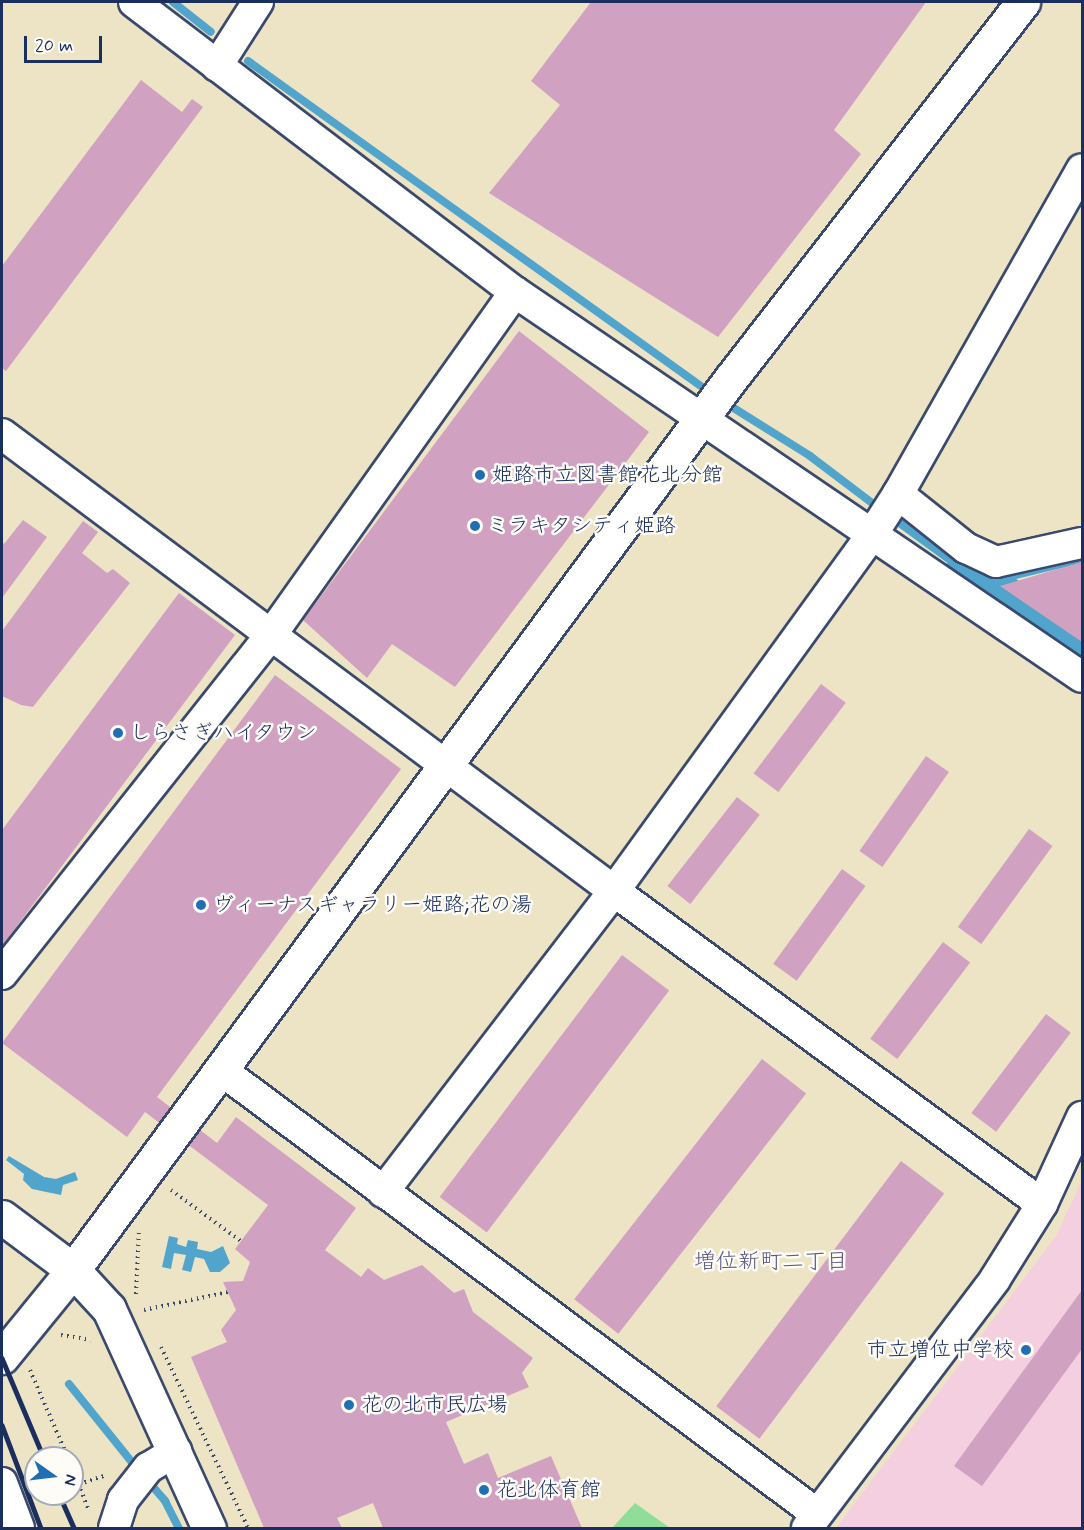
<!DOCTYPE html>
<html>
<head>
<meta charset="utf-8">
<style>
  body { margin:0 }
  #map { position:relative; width:1084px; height:1530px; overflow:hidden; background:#ede4c5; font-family:Mynerve,"Klee One",sans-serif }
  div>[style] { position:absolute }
  .built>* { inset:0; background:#f3cfe0 }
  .green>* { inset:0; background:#90dd9a }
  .water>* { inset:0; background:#51a5cc }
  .stream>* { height:8px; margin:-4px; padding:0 4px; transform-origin:4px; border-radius:4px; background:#51a5cc }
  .river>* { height:46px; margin:-23px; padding:0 23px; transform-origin:23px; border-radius:23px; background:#51a5cc }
  .building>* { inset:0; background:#d0a1c1; transform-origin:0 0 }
  .path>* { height:4px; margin-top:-2px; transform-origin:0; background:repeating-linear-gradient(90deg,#3a4a6d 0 1.5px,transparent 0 6px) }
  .roads { filter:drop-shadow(2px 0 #3a4a6d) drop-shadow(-2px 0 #3a4a6d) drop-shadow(0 2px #3a4a6d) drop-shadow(0 -2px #3a4a6d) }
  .minor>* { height:30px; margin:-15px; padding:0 15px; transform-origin:15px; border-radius:15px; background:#fff }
  .tertiary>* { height:33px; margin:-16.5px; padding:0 16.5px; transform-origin:16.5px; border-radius:16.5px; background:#fff }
  .rail>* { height:4.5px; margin:-2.25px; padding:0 2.25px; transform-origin:2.25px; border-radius:2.25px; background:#1b2f5e }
  .dots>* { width:16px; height:16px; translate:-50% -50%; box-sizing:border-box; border:3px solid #fdfcf7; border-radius:50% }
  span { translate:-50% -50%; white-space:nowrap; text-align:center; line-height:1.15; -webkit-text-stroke:5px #fdfcf7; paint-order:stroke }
  .poi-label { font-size:21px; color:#1b2f5e }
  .left { translate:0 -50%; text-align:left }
  .right { translate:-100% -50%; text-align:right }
  .neighbourhood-label { font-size:22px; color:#5a5781 }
  .frame { position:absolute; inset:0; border:3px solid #1b2f5e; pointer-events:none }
  .north { position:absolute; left:24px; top:1446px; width:60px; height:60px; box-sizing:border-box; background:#fdfcf7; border:2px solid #a3aaba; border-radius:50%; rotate:104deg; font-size:16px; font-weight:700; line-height:24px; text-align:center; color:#1b2f5e }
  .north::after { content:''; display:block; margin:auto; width:21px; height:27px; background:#1f6fb2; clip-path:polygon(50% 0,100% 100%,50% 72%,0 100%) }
  .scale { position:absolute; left:24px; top:36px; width:78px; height:27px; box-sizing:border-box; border:3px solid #1b2f5e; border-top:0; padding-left:8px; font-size:18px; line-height:21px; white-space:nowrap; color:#1b2f5e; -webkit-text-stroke:4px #fdfcf7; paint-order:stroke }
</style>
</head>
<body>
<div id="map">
  <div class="built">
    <div style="clip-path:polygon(1082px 1180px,1082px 1528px,836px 1528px,1056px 1236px)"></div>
  </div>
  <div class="green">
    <div style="clip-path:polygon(635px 1503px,670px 1528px,612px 1528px)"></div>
  </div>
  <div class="water">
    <div style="clip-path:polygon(9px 1156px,44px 1177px,56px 1179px,75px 1172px,78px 1180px,63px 1185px,61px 1195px,32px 1189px,23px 1180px,24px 1174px,6px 1160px)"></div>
    <div style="clip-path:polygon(169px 1236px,178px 1238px,177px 1244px,186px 1247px,188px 1240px,198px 1242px,197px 1249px,211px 1252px,223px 1246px,230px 1263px,220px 1272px,210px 1272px,204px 1259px,195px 1257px,191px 1272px,182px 1270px,186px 1255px,174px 1253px,171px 1269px,162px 1267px)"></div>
  </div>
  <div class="stream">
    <div style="left:173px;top:2px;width:48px;rotate:38.3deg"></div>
    <div style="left:248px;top:61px;width:571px;rotate:35.67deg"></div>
    <div style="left:724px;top:402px;width:102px;rotate:32.1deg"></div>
    <div style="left:810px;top:456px;width:88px;rotate:37.1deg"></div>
    <div style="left:890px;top:516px;width:97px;rotate:36.2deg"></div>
    <div style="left:968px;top:573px;width:32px;rotate:11deg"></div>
    <div style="left:999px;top:579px;width:85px;rotate:-13.5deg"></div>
    <div style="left:69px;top:1384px;width:112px;rotate:51.2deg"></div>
    <div style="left:147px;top:1480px;width:28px;rotate:49deg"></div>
    <div style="left:165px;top:1501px;width:30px;rotate:63deg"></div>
  </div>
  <div class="river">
    <div style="left:968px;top:573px;width:140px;rotate:35.4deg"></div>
  </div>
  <div class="building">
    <div style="clip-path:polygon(591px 2px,926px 2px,834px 130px,861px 154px,718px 337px,489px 193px,560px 105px,531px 81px)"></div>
    <div style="clip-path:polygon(141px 80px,182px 112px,192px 99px,203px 107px,6px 371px,2px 368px,2px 266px)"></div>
    <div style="clip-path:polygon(519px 331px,649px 432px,455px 687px,392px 644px,367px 678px,303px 620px)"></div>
    <div style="clip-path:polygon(23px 520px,47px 537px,2px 598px,2px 542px,4px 544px)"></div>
    <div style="clip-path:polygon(83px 521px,98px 532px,82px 553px,107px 573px,113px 569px,130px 583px,33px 707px,21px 705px,2px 696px,2px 631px)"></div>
    <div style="clip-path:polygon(1082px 562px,1082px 642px,1000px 586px)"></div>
    <div style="clip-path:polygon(179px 593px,235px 635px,2px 946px,2px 830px)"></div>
    <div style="clip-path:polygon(275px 675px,401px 769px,157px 1097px,217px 1143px,236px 1117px,356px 1208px,325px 1250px,361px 1277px,368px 1268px,384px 1280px,422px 1265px,454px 1293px,464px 1289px,473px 1312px,533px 1358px,522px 1373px,529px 1387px,446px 1422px,464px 1464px,488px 1453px,498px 1478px,551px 1456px,582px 1528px,383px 1528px,373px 1503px,337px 1518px,342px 1528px,264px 1528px,191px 1357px,227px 1342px,221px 1330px,236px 1310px,223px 1282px,243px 1281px,250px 1262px,235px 1249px,268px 1205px,145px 1112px,127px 1137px,2px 1043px)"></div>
    <div style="left:821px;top:684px;width:31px;height:112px;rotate:37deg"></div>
    <div style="left:926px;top:756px;width:28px;height:116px;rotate:35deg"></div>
    <div style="left:737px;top:797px;width:29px;height:113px;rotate:38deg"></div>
    <div style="left:1029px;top:829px;width:29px;height:121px;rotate:36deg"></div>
    <div style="left:842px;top:869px;width:29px;height:117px;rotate:36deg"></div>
    <div style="left:943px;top:942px;width:34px;height:121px;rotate:37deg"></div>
    <div style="left:622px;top:955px;width:59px;height:303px;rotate:37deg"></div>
    <div style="left:1046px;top:1014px;width:31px;height:124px;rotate:37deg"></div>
    <div style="left:762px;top:1059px;width:56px;height:305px;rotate:38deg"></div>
    <div style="left:901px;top:1161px;width:54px;height:307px;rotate:37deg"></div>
    <div style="clip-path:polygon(1082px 1290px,1082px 1349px,982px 1486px,954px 1466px)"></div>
  </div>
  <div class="path">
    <div style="left:171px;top:1190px;width:87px;rotate:36.1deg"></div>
    <div style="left:136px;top:1294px;width:64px;rotate:-87.3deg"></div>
    <div style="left:144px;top:1310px;width:86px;rotate:-12.1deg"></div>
    <div style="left:61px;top:1335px;width:30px;rotate:9deg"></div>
    <div style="left:161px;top:1347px;width:201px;rotate:64.3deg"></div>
    <div style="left:30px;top:1370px;width:96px;rotate:66.6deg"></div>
    <div style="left:72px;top:1467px;width:47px;rotate:68.9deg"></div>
    <div style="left:79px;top:1484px;width:29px;rotate:-18deg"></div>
  </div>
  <div class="roads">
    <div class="minor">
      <div style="left:134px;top:2px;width:479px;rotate:37.3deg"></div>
      <div style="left:515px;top:292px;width:685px;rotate:34.18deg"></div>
      <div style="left:217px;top:66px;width:76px;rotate:-57.4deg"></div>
      <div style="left:2px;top:434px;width:764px;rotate:36.75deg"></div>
      <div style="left:614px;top:891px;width:530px;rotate:36.18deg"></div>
      <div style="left:898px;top:494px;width:87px;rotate:38.5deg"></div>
      <div style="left:966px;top:548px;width:33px;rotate:25deg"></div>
      <div style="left:996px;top:562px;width:88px;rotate:-12.5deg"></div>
      <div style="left:2px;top:974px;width:433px;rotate:-51.6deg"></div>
      <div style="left:271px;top:635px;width:421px;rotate:-54.6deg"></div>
      <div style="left:221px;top:1070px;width:743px;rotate:36.68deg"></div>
      <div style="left:383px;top:1192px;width:379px;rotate:-52.5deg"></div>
      <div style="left:614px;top:891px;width:438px;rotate:-54.1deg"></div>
      <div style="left:871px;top:536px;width:50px;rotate:-57.3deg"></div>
      <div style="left:898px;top:494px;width:373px;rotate:-60.5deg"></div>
      <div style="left:2px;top:1483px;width:48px;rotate:69.3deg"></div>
      <div style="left:114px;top:1528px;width:29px;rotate:-72deg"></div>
      <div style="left:123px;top:1500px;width:41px;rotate:-52deg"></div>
      <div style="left:148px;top:1468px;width:33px;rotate:-31deg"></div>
      <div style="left:807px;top:1528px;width:312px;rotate:-52.9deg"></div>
      <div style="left:995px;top:1279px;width:89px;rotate:-57.9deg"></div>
      <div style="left:1042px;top:1204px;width:96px;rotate:-65.3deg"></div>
    </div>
    <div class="tertiary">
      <div style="left:2px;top:1217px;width:89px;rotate:36.7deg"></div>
      <div style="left:73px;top:1270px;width:53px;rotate:47.3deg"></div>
      <div style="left:109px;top:1309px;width:241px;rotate:65.5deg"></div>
      <div style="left:2px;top:1357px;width:112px;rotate:-50.8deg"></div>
      <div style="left:73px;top:1270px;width:1105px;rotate:-53.58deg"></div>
      <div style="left:729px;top:381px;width:480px;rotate:-52.2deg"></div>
    </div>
  </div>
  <div class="rail">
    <div style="left:2px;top:1358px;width:108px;rotate:67.2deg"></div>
    <div style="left:2px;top:1425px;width:110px;rotate:69.3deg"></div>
    <div style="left:59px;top:1494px;width:37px;rotate:66deg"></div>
  </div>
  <div class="dots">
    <div style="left:480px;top:475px;background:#1f6fb2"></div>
    <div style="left:475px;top:526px;background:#1f6fb2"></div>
    <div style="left:118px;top:733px;background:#1f6fb2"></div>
    <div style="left:201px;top:905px;background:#1f6fb2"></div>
    <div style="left:1026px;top:1350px;background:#1f6fb2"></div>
    <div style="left:349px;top:1405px;background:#1f6fb2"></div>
    <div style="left:484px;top:1490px;background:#1f6fb2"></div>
  </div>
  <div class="poi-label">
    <span class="left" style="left:492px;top:475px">姫路市立図書館花北分館</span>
    <span class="left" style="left:487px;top:526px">ミラキタシティ姫路</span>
    <span class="left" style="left:130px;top:733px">しらさぎハイタウン</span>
    <span class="left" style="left:213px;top:905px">ヴィーナスギャラリー姫路;花の湯</span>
    <span class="right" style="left:1014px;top:1350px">市立増位中学校</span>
    <span class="left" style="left:361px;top:1405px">花の北市民広場</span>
    <span class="left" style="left:496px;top:1490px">花北体育館</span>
  </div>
  <div class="neighbourhood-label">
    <span style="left:771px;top:1263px">増位新町二丁目</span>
  </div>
  <div class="frame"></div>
  <div class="north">N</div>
  <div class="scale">20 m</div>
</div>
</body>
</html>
